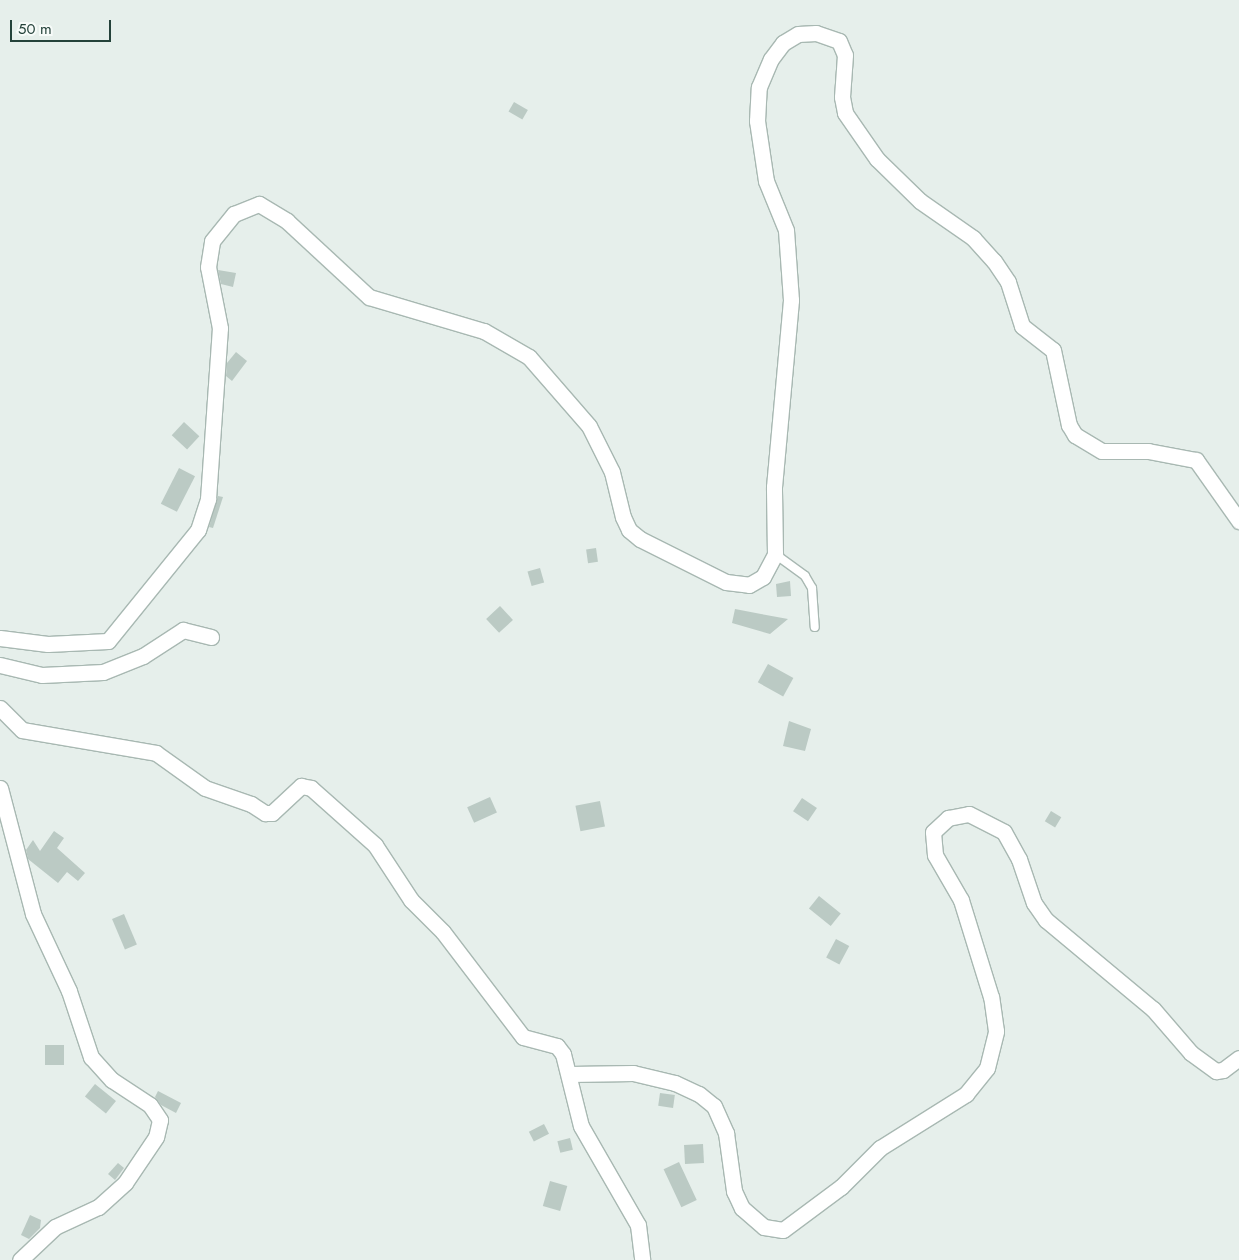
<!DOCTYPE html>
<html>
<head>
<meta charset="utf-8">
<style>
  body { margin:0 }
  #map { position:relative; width:1239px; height:1260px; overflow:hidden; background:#e6efeb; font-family:Jost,sans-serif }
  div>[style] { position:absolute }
  .building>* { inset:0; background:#bbcac4; transform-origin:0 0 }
  .roads { filter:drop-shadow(1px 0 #a8b8b2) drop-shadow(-1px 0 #a8b8b2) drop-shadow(0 1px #a8b8b2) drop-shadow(0 -1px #a8b8b2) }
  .lane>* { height:8px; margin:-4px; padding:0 4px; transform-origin:4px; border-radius:4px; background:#fff }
  .street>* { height:15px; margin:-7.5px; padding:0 7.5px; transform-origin:7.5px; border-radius:7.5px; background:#fff }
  span { translate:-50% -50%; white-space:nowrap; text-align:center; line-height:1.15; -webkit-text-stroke:4px #f7fbf9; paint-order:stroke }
  .scale { position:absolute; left:10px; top:20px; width:101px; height:22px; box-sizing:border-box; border:2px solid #24423a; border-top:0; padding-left:6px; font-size:15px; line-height:18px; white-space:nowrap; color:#24423a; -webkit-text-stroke:4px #f7fbf9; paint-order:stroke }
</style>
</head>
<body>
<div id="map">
  <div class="building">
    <div style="left:514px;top:102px;width:16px;height:11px;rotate:30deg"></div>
    <div style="clip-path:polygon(218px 270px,236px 273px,233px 287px,221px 284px)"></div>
    <div style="clip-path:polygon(236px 352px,247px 361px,232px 381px,226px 376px,227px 363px)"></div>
    <div style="left:184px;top:422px;width:21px;height:18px;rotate:43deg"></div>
    <div style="left:179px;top:468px;width:18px;height:40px;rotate:27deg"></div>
    <div style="clip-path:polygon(218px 496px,223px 497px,213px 528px,209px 527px)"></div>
    <div style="left:596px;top:548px;width:14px;height:10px;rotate:82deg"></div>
    <div style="left:540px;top:568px;width:15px;height:13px;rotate:74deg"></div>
    <div style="clip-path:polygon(790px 581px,791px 596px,777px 597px,776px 584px)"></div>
    <div style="left:500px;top:606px;width:19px;height:19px;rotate:47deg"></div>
    <div style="clip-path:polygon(735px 609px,761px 614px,788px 619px,770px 634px,732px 623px)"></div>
    <div style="left:768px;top:664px;width:29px;height:21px;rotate:29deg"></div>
    <div style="clip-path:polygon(789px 721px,811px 729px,805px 751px,783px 746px)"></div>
    <div style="left:490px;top:797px;width:17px;height:25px;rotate:66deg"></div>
    <div style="left:802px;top:798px;width:18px;height:16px;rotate:34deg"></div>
    <div style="left:600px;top:801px;width:26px;height:25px;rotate:79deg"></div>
    <div style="left:1051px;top:811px;width:12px;height:12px;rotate:31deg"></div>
    <div style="clip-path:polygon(54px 831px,64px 838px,57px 848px,85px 873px,78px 881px,67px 872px,58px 883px,28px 859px,26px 850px,33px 840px,40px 851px)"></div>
    <div style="left:819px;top:896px;width:28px;height:16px;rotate:39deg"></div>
    <div style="left:124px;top:914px;width:33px;height:13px;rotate:67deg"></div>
    <div style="left:836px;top:939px;width:15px;height:21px;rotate:28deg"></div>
    <div style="left:45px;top:1045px;width:19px;height:20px"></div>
    <div style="left:95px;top:1084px;width:27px;height:16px;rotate:39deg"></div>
    <div style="clip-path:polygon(158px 1091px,181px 1103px,176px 1113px,161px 1105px,155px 1097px)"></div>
    <div style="left:660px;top:1093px;width:15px;height:13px;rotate:8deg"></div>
    <div style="left:544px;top:1124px;width:11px;height:17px;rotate:63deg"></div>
    <div style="left:570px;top:1138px;width:12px;height:13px;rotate:76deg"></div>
    <div style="left:703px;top:1144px;width:19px;height:19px;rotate:87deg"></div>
    <div style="left:679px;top:1162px;width:42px;height:17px;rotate:65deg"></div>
    <div style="clip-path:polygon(118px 1163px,124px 1168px,115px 1180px,108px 1174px)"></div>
    <div style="left:550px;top:1181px;width:18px;height:26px;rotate:16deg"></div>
    <div style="clip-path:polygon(30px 1215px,41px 1220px,40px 1228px,29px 1239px,21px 1235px)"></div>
  </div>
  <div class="roads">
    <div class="lane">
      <div style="left:775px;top:554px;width:37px;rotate:36deg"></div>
      <div style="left:805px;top:576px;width:14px;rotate:60deg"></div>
      <div style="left:812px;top:588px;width:39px;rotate:86deg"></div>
    </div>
    <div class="street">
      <div style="left:0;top:638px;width:48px;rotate:7.1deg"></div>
      <div style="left:48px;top:644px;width:60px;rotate:-2.9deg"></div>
      <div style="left:108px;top:641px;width:143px;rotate:-51deg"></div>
      <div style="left:198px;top:530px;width:33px;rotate:-72deg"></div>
      <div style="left:208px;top:499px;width:171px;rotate:-86deg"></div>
      <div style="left:220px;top:328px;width:62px;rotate:-101.1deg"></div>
      <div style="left:208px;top:267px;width:26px;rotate:-81deg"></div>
      <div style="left:212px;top:241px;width:35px;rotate:-51deg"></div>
      <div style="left:234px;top:214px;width:27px;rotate:-22deg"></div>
      <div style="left:259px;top:204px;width:33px;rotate:31deg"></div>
      <div style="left:287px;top:221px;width:112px;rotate:42.8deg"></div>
      <div style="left:369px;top:297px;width:120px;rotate:16.5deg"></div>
      <div style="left:484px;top:331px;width:52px;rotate:30deg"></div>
      <div style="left:529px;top:357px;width:91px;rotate:49deg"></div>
      <div style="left:589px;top:426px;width:51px;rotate:63.4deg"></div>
      <div style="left:612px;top:472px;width:46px;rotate:76.3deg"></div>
      <div style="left:623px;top:517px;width:14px;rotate:65deg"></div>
      <div style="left:629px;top:530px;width:14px;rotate:39deg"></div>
      <div style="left:640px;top:539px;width:96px;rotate:26.6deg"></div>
      <div style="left:726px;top:582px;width:23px;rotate:7deg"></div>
      <div style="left:749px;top:585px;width:16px;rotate:-30deg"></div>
      <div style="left:763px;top:577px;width:26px;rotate:-62deg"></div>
      <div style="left:775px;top:554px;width:67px;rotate:-90.9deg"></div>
      <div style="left:774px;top:487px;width:188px;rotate:-84.8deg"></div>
      <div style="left:791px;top:300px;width:70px;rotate:-94.1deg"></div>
      <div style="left:786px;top:230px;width:53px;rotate:-112.2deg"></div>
      <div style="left:766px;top:181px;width:61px;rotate:-98.5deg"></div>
      <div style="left:757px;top:121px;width:34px;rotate:-87deg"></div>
      <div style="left:759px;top:87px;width:30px;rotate:-67deg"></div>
      <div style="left:771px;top:59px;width:20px;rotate:-53deg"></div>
      <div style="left:783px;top:43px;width:17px;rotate:-31deg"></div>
      <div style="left:798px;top:34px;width:18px;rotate:-3deg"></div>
      <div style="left:816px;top:33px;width:24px;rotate:19deg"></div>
      <div style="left:839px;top:41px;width:15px;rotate:67deg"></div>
      <div style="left:845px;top:55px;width:42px;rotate:94.1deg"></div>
      <div style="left:842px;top:97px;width:16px;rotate:79deg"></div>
      <div style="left:845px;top:113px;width:56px;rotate:55.2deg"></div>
      <div style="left:877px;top:159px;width:60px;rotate:44.3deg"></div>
      <div style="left:920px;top:201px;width:65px;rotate:34.9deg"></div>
      <div style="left:973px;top:238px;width:31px;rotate:48deg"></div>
      <div style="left:994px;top:261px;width:25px;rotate:56deg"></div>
      <div style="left:1008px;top:282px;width:46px;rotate:72.3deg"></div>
      <div style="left:1022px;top:326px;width:39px;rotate:38deg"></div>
      <div style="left:1053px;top:350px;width:77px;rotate:78deg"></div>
      <div style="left:1069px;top:425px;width:12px;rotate:59deg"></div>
      <div style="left:1075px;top:435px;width:31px;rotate:31deg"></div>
      <div style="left:1102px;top:451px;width:46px"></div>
      <div style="left:1148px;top:451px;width:49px;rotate:10.6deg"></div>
      <div style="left:1196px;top:460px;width:75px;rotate:54.8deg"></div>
      <div style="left:0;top:665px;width:43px;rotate:13.4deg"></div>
      <div style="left:42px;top:675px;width:61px;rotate:-2.8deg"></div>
      <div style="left:103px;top:672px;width:43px;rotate:-21.8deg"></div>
      <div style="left:143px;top:656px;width:48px;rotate:-33deg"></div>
      <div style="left:183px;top:630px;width:29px;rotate:14deg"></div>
      <div style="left:0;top:708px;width:31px;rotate:45deg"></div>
      <div style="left:22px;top:730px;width:136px;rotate:9.7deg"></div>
      <div style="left:156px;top:753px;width:60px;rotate:35.5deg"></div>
      <div style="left:205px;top:788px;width:49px;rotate:19.2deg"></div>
      <div style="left:251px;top:804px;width:17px;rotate:33deg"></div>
      <div style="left:265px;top:813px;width:7px"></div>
      <div style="left:272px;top:813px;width:40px;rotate:-43deg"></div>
      <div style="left:301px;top:786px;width:10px;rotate:11deg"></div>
      <div style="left:311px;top:788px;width:86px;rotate:41.7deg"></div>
      <div style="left:375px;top:845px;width:66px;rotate:56.8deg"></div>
      <div style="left:411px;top:900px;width:45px;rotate:45deg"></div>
      <div style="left:443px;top:932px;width:132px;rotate:52.7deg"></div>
      <div style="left:523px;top:1037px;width:35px;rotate:15deg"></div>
      <div style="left:557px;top:1046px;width:10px;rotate:53deg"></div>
      <div style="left:563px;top:1054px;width:74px;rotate:76deg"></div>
      <div style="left:581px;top:1126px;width:114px;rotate:60.1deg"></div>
      <div style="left:638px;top:1225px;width:35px;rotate:83deg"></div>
      <div style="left:0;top:788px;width:130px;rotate:75.3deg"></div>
      <div style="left:33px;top:914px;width:85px;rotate:64.9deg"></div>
      <div style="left:69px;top:991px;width:70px;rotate:71.6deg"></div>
      <div style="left:91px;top:1057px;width:31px;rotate:48deg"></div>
      <div style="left:112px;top:1080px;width:45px;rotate:33.3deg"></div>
      <div style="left:150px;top:1105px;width:18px;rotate:56deg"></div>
      <div style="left:160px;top:1120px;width:17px;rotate:103deg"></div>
      <div style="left:156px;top:1137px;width:55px;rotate:124deg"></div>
      <div style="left:125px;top:1183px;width:36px;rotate:138deg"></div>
      <div style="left:98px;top:1207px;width:47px;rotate:155.1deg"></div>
      <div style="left:55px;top:1227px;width:48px;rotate:136.7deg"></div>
      <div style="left:570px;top:1074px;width:63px;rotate:-0.9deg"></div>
      <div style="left:633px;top:1073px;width:43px;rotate:13.4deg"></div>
      <div style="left:675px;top:1083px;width:26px;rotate:25deg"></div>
      <div style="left:699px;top:1094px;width:19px;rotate:39deg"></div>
      <div style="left:714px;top:1106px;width:30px;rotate:66deg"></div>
      <div style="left:726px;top:1133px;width:59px;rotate:82.1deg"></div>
      <div style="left:734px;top:1191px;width:19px;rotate:65deg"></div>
      <div style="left:742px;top:1208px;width:29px;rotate:41deg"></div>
      <div style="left:764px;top:1227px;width:19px;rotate:9deg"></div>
      <div style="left:783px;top:1230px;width:72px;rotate:-36.6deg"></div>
      <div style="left:841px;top:1187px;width:55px;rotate:-45deg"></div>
      <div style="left:880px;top:1148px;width:102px;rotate:-32.1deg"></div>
      <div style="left:966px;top:1094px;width:33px;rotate:-51deg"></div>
      <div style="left:987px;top:1068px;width:38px;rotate:-76deg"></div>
      <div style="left:996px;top:1031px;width:34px;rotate:-98deg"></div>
      <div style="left:991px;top:997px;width:102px;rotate:-107.2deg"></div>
      <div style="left:961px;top:900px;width:52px;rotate:-120deg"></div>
      <div style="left:935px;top:855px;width:23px;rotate:-95deg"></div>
      <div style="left:933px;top:832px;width:21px;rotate:-43deg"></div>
      <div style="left:948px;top:818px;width:21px;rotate:-11deg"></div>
      <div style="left:969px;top:814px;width:39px;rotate:27deg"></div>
      <div style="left:1004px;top:832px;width:31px;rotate:61deg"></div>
      <div style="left:1019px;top:859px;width:46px;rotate:71.2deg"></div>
      <div style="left:1034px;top:903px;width:21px;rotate:55deg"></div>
      <div style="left:1046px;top:920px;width:139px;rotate:39.8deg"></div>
      <div style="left:1153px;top:1009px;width:58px;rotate:49.2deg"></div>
      <div style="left:1191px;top:1053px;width:31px;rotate:36deg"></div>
      <div style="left:1216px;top:1071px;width:7px;rotate:-8deg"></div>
      <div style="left:1223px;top:1070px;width:20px;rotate:-37deg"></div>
    </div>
  </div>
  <div class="scale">50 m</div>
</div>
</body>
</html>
